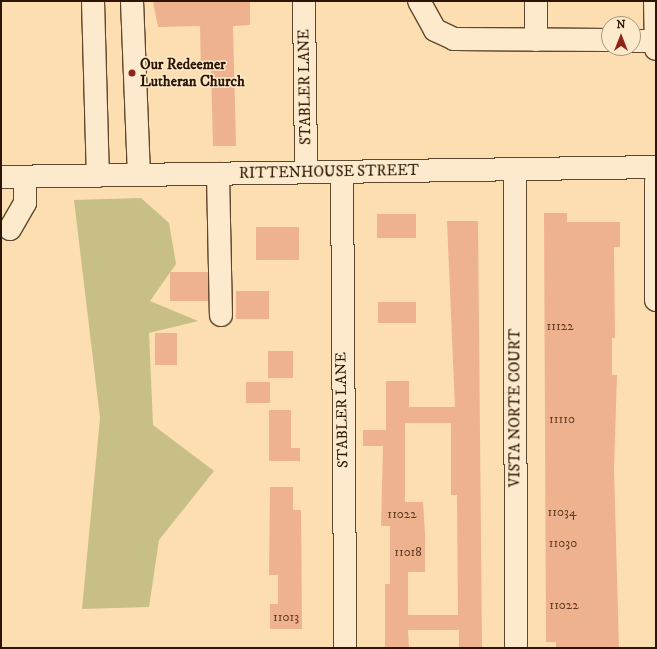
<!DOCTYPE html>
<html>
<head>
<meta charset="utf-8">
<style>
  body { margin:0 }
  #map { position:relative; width:657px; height:649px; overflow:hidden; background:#fcdeb1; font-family:"IM FELL DW Pica",serif }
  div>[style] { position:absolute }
  .green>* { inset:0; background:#c7bf86 }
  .building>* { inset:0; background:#efb28e; transform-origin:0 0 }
  .roads { filter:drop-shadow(1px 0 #61472d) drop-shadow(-1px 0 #61472d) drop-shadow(0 1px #61472d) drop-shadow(0 -1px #61472d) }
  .minor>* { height:22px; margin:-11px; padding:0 11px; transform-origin:11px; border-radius:11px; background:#fdeacc }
  .dots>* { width:11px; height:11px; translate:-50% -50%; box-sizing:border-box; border:2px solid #fdeacc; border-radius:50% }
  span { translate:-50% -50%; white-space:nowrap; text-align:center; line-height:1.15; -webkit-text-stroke:3px #fdeacc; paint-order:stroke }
  .number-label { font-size:13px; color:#5e3c24 }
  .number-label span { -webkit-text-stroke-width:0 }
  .poi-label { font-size:15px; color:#2d1501; font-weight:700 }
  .left { translate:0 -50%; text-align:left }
  .street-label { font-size:15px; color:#2d1501 }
  .frame { position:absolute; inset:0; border:2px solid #2d1501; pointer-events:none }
  .north { position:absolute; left:601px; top:16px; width:40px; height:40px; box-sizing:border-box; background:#fdeacc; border:1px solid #aa957b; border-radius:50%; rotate:0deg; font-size:11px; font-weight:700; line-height:16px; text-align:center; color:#2d1501 }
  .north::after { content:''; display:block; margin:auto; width:14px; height:18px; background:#8f2418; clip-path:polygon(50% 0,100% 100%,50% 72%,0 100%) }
</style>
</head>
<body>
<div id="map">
  <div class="green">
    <div style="clip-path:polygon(141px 198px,169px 223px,176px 264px,150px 301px,198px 321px,149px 333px,153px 425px,214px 471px,159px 540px,149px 607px,82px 609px,100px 418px,74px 200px)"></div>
  </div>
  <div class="building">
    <div style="clip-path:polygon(153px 1px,250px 1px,250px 25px,233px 26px,236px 146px,213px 146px,211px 71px,201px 71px,200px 26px,158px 27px)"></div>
    <div style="clip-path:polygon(544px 213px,567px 213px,567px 222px,620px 222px,620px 247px,614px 247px,615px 338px,612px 338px,612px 375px,617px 375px,614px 469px,619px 648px,556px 648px,556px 642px,546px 642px)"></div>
    <div style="left:377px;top:214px;width:39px;height:24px"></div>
    <div style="clip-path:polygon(evenodd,447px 221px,478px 221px,482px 648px,459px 648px,459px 630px,408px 630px,409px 648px,385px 648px,385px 584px,390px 584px,390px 526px,381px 526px,383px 446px,363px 446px,363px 430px,386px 430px,386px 381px,409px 381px,409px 407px,455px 407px,447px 221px,405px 423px,451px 423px,451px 495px,457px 495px,458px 615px,408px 615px,408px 572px,425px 572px,425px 533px,423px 502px,405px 502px,405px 423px)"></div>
    <div style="left:256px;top:227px;width:43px;height:33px"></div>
    <div style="left:170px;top:272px;width:38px;height:29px"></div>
    <div style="left:236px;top:291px;width:33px;height:28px"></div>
    <div style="left:378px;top:302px;width:38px;height:21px"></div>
    <div style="left:155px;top:333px;width:22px;height:32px"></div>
    <div style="left:268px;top:351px;width:25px;height:27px"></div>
    <div style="left:246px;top:382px;width:24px;height:21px"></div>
    <div style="clip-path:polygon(269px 410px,291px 410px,291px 448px,300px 448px,300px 461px,269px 461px)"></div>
    <div style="clip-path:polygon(270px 487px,293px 487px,293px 510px,301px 510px,302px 629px,270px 629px,270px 604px,278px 604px,278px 575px,269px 575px)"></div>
  </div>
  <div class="roads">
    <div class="minor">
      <div style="left:93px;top:1px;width:175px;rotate:88.4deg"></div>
      <div style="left:132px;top:1px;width:174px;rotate:87.7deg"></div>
      <div style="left:304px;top:1px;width:171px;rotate:89.3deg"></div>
      <div style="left:419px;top:1px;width:33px;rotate:61deg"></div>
      <div style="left:435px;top:30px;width:21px;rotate:25deg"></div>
      <div style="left:454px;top:39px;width:155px;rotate:0.4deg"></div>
      <div style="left:536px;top:1px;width:39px;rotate:90deg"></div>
      <div style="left:655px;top:1px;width:48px;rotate:88.8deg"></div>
      <div style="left:633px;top:41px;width:23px"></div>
      <div style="left:515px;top:169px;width:479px;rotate:89.9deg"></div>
      <div style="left:342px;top:172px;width:476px;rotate:89.6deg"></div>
      <div style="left:218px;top:174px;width:141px;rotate:88.8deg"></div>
      <div style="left:1px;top:177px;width:655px;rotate:-0.87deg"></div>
      <div style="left:656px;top:181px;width:119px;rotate:90deg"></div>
      <div style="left:10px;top:229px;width:30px;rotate:-60deg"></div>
      <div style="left:25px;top:203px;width:26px;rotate:-90deg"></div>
    </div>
  </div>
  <div class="dots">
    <div style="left:132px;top:73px;background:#8f2418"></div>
  </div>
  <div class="number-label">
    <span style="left:560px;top:326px">11122</span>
    <span style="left:562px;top:419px">11110</span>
    <span style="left:562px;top:512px">11034</span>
    <span style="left:402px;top:514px">11022</span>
    <span style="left:563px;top:543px">11030</span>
    <span style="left:408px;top:552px">11018</span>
    <span style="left:564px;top:605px">11022</span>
    <span style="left:286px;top:617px">11013</span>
  </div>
  <div class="poi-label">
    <span class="left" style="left:140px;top:73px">Our Redeemer<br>Lutheran Church</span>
  </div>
  <div class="street-label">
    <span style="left:305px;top:87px;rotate:-91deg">STABLER LANE</span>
    <span style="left:329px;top:172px;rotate:-1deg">RITTENHOUSE STREET</span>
    <span style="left:515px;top:408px;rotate:-90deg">VISTA NORTE COURT</span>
    <span style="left:342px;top:410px;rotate:-91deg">STABLER LANE</span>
  </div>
  <div class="frame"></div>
  <div class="north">N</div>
</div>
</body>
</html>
